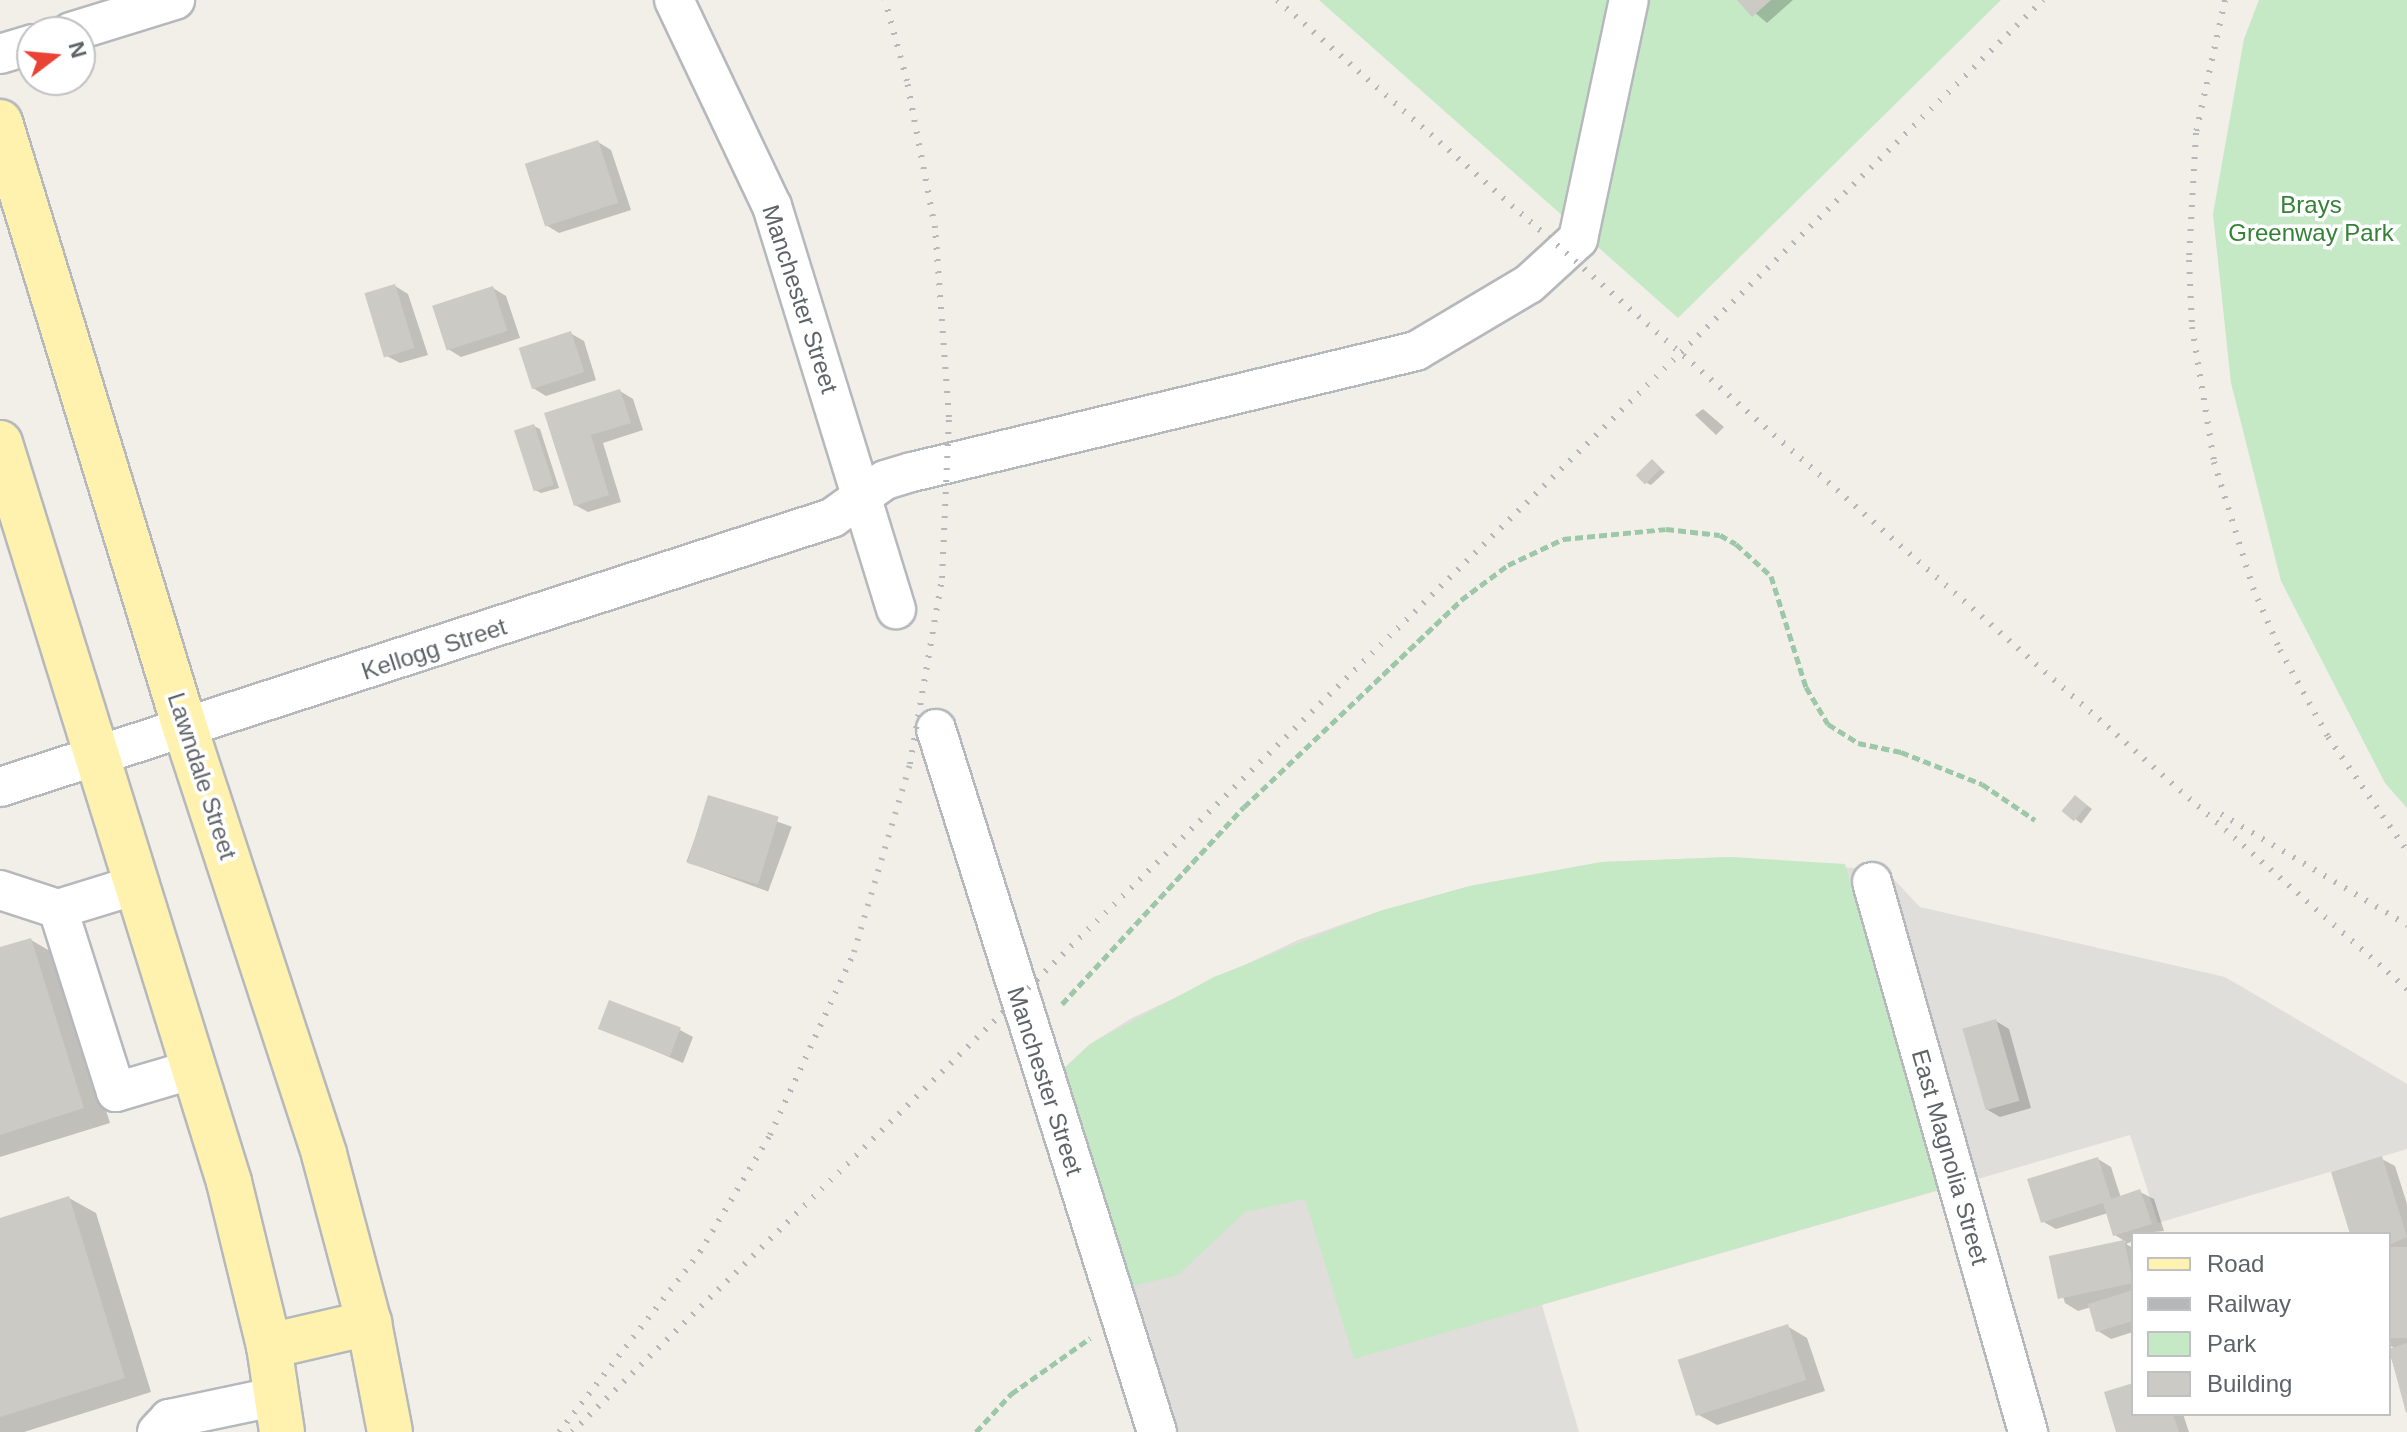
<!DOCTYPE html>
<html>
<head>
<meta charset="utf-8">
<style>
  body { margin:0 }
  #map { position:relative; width:2407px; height:1432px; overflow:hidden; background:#f1efe8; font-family:Helvetica,sans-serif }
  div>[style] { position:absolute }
  .industrial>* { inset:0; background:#e0deda }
  .green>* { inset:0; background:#c5e8c5 }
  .shadow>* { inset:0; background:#0003; transform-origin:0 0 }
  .building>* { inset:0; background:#cccac5; transform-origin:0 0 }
  .path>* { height:5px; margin-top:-2.5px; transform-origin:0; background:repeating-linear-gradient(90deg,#9cc7a9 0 8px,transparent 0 12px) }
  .roads { filter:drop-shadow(2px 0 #b5b8bc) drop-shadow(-2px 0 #b5b8bc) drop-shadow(0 2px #b5b8bc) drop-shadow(0 -2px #b5b8bc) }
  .minor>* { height:38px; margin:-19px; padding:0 19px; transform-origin:19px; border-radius:19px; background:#fff }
  .major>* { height:44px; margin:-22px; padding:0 22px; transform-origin:22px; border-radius:22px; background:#fff2af }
  .rail>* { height:6px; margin-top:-3px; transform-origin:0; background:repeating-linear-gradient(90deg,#b6b7b8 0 2px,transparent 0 12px) }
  span { translate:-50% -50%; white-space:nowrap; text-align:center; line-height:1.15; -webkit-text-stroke:7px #fff; paint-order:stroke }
  .park-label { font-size:24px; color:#348238 }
  .street-label { font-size:24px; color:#5f6368 }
  .legend { position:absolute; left:2131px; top:1232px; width:260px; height:184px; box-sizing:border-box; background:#fff; border:2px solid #bfc1c3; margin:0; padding:10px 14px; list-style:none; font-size:24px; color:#5f6368 }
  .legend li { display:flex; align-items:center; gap:16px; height:40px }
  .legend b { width:40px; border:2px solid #bfc1c3 }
  .north { position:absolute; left:16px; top:16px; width:80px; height:80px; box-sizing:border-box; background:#fff; border:2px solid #bfc1c3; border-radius:50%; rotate:74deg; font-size:22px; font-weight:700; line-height:32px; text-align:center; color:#5f6368 }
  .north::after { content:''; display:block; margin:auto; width:28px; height:36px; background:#ea4335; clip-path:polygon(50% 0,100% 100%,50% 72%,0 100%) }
</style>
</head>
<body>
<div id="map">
  <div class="industrial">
    <div style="clip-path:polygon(1731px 857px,1886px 871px,1920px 907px,2225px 977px,2407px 1084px,2407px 1149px,2158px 1223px,2130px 1135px,1542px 1305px,1579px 1432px,1170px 1432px,1057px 1075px,1090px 1044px,1132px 1018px,1298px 940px,1380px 911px,1470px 886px,1602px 862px)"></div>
  </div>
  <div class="green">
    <div style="clip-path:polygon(1319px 0,2001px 0,1678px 318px)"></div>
    <div style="clip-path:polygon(2259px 0,2407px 0,2407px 808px,2385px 783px,2281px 581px,2231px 383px,2213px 214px,2244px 39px)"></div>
    <div style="clip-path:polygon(1731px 857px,1845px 864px,1938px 1190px,1354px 1359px,1305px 1199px,1245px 1212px,1178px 1275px,1125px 1288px,1057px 1075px,1090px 1044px,1214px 977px,1380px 911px,1470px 886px,1602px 862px)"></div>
  </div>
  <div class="shadow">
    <div style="clip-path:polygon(1740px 0,1793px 0,1767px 23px)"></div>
    <div style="clip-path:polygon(598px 142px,611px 150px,631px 210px,559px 233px,546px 225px)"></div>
    <div style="clip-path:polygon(395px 286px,408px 294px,428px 355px,400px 363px,387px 356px)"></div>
    <div style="clip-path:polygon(493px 288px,506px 296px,520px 338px,461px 357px,448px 349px)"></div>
    <div style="clip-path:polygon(570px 333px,584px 341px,596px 380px,546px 396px,533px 388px)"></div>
    <div style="clip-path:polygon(620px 391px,633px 399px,643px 430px,603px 443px,621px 502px,588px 512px,575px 505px,547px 414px)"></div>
    <div style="clip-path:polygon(1703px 409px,1724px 427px,1716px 435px,1695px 415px)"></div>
    <div style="clip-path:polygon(534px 426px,540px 429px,559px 488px,541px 493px,535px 490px)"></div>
    <div style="clip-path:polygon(1652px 461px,1665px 472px,1651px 485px,1645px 482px)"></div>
    <div style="left:710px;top:797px;width:87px;height:69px;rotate:20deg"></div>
    <div style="left:2076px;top:797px;width:20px;height:18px;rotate:37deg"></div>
    <div style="clip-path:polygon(31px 940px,57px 955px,110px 1123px,0 1157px,0 949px)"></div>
    <div style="clip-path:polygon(1996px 1021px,2009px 1029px,2031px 1108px,2000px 1117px,1986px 1109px)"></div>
    <div style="clip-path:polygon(601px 1028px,680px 1030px,693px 1037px,683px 1063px)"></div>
    <div style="clip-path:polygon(2098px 1159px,2111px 1167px,2121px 1198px,2140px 1192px,2154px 1199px,2164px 1231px,2133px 1234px,2133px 1241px,2126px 1244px,2133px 1248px,2133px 1332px,2111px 1339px,2098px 1331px,2091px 1307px,2078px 1311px,2065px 1303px,2053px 1264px,2126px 1242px,2115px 1235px,2108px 1213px,2056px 1229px,2042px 1221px)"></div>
    <div style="clip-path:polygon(2382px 1159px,2395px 1166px,2407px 1204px,2407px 1408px,2389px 1351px,2396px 1349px,2389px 1345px,2389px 1234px,2353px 1234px)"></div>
    <div style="clip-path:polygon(69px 1198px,96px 1213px,151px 1392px,24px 1432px,0 1432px,0 1220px)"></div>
    <div style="clip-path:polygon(1787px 1326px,1807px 1338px,1825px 1391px,1717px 1425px,1697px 1414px)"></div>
    <div style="clip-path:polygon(2133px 1385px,2133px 1414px,2183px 1414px,2189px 1432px,2118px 1432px)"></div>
  </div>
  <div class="building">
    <div style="clip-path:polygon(1737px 0,1771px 0,1752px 17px)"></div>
    <div style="left:598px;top:140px;width:66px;height:77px;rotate:72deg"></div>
    <div style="left:395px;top:284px;width:67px;height:32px;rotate:73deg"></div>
    <div style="left:493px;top:286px;width:47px;height:64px;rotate:72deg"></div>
    <div style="left:571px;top:331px;width:43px;height:55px;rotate:72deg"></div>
    <div style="clip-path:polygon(620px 389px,631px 423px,591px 435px,609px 495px,574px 506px,544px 413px)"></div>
    <div style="left:534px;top:424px;width:64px;height:21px;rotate:72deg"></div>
    <div style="left:1652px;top:459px;width:13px;height:23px;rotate:45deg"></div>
    <div style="left:708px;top:795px;width:74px;height:71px;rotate:17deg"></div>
    <div style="left:2075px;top:795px;width:16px;height:21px;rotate:40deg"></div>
    <div style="clip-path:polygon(31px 938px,84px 1108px,0 1135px,0 947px)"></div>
    <div style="left:609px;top:1000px;width:77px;height:31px;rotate:21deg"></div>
    <div style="left:1996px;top:1019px;width:85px;height:35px;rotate:74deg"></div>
    <div style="clip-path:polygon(2382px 1156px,2407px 1237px,2389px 1245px,2389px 1234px,2350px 1234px,2331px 1172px)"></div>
    <div style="clip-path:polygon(2098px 1157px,2111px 1199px,2140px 1189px,2152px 1224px,2113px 1236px,2103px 1203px,2041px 1223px,2027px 1179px)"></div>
    <div style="clip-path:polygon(69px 1196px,125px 1378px,0 1417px,0 1218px)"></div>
    <div style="left:2124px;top:1240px;width:44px;height:77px;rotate:78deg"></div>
    <div style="left:2407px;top:1247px;width:91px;height:19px;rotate:90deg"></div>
    <div style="clip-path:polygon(2133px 1290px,2133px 1321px,2096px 1332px,2088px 1304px)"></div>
    <div style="left:1788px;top:1324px;width:59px;height:116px;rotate:72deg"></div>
    <div style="clip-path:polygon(2407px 1343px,2407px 1412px,2406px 1413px,2389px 1349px)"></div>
    <div style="clip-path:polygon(2133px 1383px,2133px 1414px,2173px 1414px,2179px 1432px,2116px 1432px,2104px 1392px)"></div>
  </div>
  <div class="path">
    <div style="left:1062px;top:1004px;width:268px;rotate:-47.3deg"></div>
    <div style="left:1244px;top:807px;width:300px;rotate:-43.6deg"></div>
    <div style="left:1461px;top:600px;width:59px;rotate:-36.7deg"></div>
    <div style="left:1508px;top:565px;width:61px;rotate:-25.3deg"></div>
    <div style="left:1563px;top:539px;width:103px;rotate:-5.5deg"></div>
    <div style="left:1666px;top:529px;width:54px;rotate:6.3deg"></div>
    <div style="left:1720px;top:535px;width:18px;rotate:29deg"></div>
    <div style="left:1736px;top:544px;width:47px;rotate:42.4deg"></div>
    <div style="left:1771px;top:576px;width:116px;rotate:72.5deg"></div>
    <div style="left:1806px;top:687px;width:43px;rotate:59.3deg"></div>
    <div style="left:1828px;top:724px;width:36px;rotate:32deg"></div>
    <div style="left:1858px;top:743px;width:44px;rotate:11.8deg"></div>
    <div style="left:1901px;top:752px;width:87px;rotate:21.6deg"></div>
    <div style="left:1982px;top:784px;width:64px;rotate:34.2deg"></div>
    <div style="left:976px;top:1432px;width:52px;rotate:-47.4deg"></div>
    <div style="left:1011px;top:1394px;width:97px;rotate:-35.3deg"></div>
  </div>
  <div class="roads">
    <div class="minor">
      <div style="left:674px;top:0;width:228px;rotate:64.6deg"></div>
      <div style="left:772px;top:206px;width:422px;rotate:72.9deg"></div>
      <div style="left:71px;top:32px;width:109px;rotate:-17.1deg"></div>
      <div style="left:0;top:54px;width:34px;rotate:-17deg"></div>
      <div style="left:936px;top:729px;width:737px;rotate:72.55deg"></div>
      <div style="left:0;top:787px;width:874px;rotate:-17.92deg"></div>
      <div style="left:832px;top:518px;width:65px;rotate:-35.6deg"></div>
      <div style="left:885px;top:480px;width:28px;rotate:-17deg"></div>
      <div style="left:912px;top:472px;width:518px;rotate:-13.5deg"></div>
      <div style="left:1416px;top:351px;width:131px;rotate:-30.7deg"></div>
      <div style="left:1529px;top:284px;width:67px;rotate:-42.6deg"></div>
      <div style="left:1578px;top:239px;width:244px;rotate:-78deg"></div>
      <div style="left:1872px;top:882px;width:572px;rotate:74.16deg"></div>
      <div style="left:136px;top:885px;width:82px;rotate:162.9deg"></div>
      <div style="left:58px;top:909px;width:192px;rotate:72.4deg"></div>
      <div style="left:116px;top:1092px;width:81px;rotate:-16.4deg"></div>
      <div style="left:0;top:890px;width:61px;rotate:18.1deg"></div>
      <div style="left:157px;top:1432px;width:18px;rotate:-47deg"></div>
      <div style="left:169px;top:1419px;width:111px;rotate:-11.9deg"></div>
    </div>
    <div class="major">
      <div style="left:0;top:122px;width:637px;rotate:73.02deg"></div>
      <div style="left:186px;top:731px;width:445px;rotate:71.9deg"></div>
      <div style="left:324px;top:1154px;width:175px;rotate:75.1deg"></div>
      <div style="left:369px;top:1323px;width:111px;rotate:79.1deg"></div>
      <div style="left:0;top:443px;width:774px;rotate:72.78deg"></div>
      <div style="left:229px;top:1182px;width:169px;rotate:76.3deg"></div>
      <div style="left:269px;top:1346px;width:87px;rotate:81.4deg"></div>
      <div style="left:269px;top:1346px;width:103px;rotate:-13deg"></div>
    </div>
  </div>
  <div class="rail">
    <div style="left:1277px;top:0;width:1502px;rotate:41.19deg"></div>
    <div style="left:2225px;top:0;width:136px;rotate:102.3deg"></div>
    <div style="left:2196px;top:133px;width:127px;rotate:93.2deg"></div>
    <div style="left:2189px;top:260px;width:67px;rotate:87.4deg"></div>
    <div style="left:2192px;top:327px;width:137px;rotate:80.7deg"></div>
    <div style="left:2214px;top:462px;width:132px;rotate:72.8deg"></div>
    <div style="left:2253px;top:588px;width:68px;rotate:66.5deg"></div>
    <div style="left:2280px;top:650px;width:99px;rotate:61.1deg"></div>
    <div style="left:2328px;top:737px;width:139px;rotate:55.3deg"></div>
    <div style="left:2221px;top:814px;width:217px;rotate:30.8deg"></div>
    <div style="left:559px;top:1432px;width:229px;rotate:-51.9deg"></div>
    <div style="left:700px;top:1252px;width:136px;rotate:-59.1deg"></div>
    <div style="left:770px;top:1135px;width:201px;rotate:-65.3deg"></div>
    <div style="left:854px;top:952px;width:196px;rotate:-73.4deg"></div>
    <div style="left:910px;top:764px;width:189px;rotate:-80.2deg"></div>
    <div style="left:942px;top:578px;width:161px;rotate:-87.5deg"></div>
    <div style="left:949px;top:417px;width:190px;rotate:-94.2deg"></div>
    <div style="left:935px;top:228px;width:150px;rotate:-100.8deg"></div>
    <div style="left:907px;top:81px;width:84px;rotate:-105.2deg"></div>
    <div style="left:572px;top:1432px;width:2053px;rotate:-44.23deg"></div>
  </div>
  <div class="park-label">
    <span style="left:2311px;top:219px">Brays<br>Greenway Park</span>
  </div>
  <div class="street-label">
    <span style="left:800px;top:299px;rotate:72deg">Manchester Street</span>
    <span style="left:434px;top:649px;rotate:-18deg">Kellogg Street</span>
    <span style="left:202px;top:776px;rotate:72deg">Lawndale Street</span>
    <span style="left:1045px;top:1081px;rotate:72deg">Manchester Street</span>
    <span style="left:1950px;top:1157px;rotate:74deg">East Magnolia Street</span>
  </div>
  <ul class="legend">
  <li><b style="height:10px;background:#fff2af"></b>Road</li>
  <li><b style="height:10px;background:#b6b7b8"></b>Railway</li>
  <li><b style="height:22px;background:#c5e8c5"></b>Park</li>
  <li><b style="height:22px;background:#cccac5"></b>Building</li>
  </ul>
  <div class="north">N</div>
</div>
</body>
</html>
